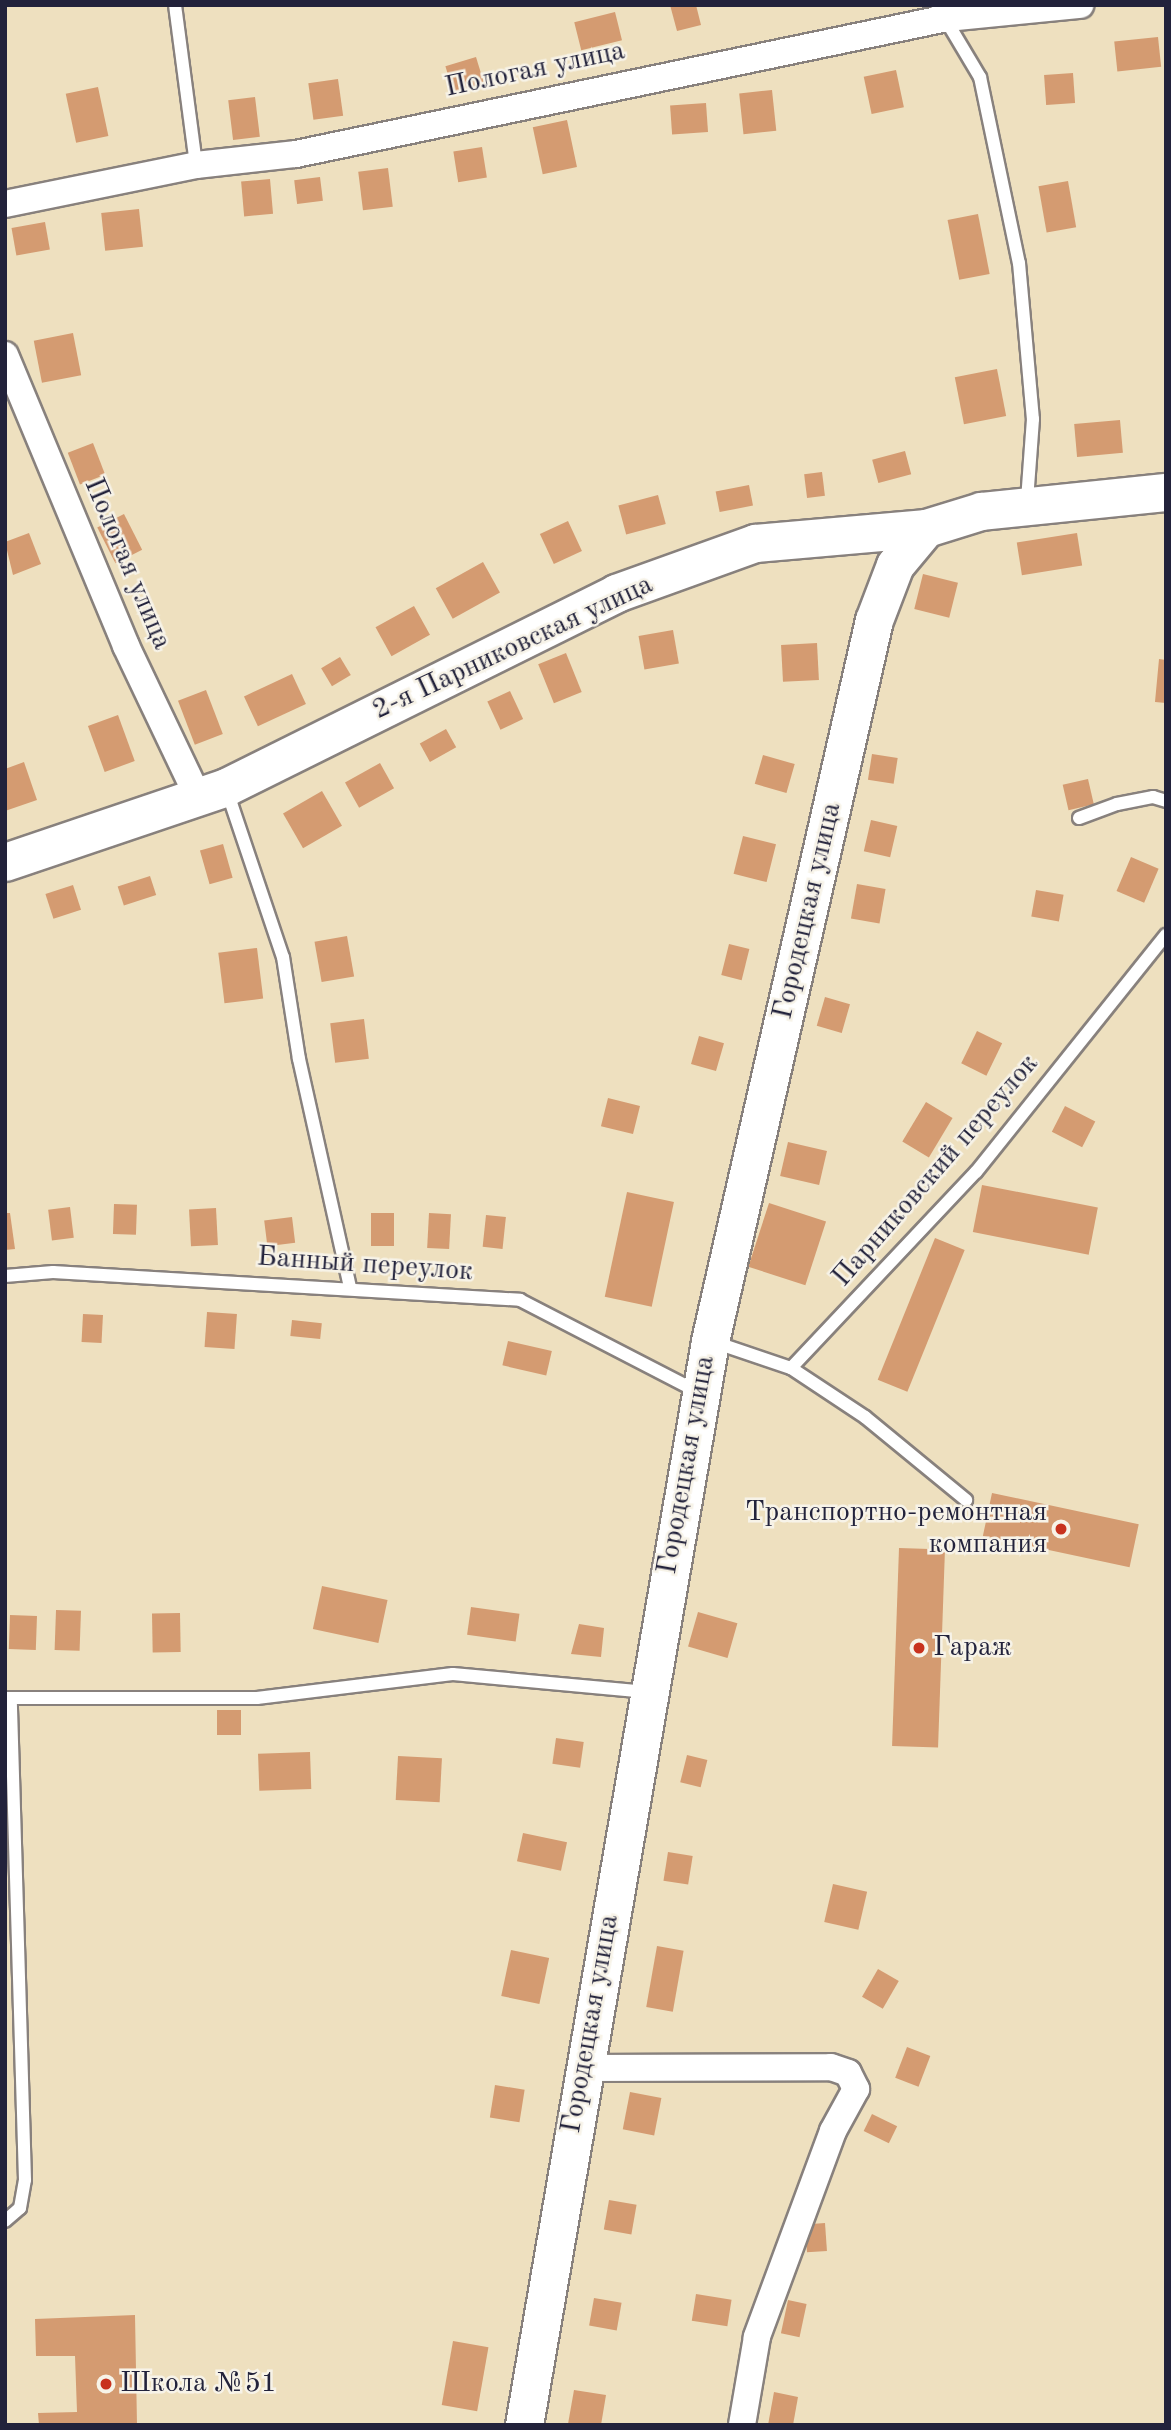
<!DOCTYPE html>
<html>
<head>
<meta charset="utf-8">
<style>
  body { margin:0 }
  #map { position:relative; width:1171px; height:2430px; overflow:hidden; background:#eee0bf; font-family:"Old Standard TT",serif }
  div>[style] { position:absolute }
  .building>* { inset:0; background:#d49b71; transform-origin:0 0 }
  .roads { filter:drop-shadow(2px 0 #88817d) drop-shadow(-2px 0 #88817d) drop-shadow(0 2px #88817d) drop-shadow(0 -2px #88817d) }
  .lane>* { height:12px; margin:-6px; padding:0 6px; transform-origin:6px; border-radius:6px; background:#fff }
  .street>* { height:26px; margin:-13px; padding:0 13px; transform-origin:13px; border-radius:13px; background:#fff }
  .secondary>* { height:37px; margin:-18.5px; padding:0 18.5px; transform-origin:18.5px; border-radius:18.5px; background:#fff }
  .dots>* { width:19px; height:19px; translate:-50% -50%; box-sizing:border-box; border:4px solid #f7f3e8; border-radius:50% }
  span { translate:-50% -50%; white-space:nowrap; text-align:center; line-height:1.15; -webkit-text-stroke:5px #f7f3e8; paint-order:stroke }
  .street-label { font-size:28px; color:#22223b }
  .poi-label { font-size:28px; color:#22223b }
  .right { translate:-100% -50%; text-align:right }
  .left { translate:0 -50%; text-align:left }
  .frame { position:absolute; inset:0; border:7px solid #22223b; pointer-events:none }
</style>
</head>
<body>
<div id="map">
  <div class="building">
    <div style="clip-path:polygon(670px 5px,696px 5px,701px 25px,677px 31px)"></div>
    <div style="left:615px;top:12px;width:29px;height:42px;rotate:76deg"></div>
    <div style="left:1158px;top:37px;width:30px;height:44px;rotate:84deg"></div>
    <div style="left:476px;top:57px;width:28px;height:32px;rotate:73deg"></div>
    <div style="left:896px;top:70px;width:38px;height:33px;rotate:78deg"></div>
    <div style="left:1073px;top:73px;width:30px;height:29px;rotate:86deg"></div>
    <div style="left:338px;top:79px;width:37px;height:30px;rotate:82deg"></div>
    <div style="left:98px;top:87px;width:50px;height:33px;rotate:78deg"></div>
    <div style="left:772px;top:90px;width:41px;height:33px;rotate:84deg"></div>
    <div style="left:255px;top:97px;width:40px;height:27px;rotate:83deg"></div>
    <div style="left:706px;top:103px;width:29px;height:36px;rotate:86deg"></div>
    <div style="left:567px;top:120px;width:48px;height:35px;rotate:78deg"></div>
    <div style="left:482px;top:147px;width:31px;height:29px;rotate:81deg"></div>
    <div style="left:388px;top:168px;width:39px;height:30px;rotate:83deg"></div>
    <div style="left:320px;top:177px;width:24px;height:26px;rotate:83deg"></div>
    <div style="left:270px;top:179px;width:35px;height:29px;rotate:85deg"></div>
    <div style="left:1068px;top:181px;width:47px;height:30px;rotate:80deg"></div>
    <div style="left:139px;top:209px;width:38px;height:38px;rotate:84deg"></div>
    <div style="left:978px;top:214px;width:61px;height:31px;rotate:79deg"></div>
    <div style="left:45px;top:222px;width:28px;height:34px;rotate:80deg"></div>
    <div style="left:73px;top:333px;width:43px;height:40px;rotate:79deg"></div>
    <div style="left:997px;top:369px;width:48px;height:43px;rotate:79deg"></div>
    <div style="left:1120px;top:420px;width:33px;height:46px;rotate:85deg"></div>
    <div style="left:93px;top:443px;width:34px;height:27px;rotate:69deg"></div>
    <div style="left:905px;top:451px;width:24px;height:34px;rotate:75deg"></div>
    <div style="left:822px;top:472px;width:24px;height:18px;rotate:83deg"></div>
    <div style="left:749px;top:485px;width:21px;height:34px;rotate:79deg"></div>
    <div style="left:658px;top:495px;width:30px;height:41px;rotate:75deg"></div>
    <div style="left:124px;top:514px;width:40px;height:30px;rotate:63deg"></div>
    <div style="left:568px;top:521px;width:33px;height:31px;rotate:65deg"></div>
    <div style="clip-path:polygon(29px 533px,41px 564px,13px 575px,5px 542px)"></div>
    <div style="left:1077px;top:533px;width:33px;height:61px;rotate:81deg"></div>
    <div style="left:483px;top:562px;width:35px;height:54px;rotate:61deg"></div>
    <div style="left:923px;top:574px;width:36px;height:36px;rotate:14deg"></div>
    <div style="left:414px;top:606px;width:33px;height:44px;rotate:61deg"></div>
    <div style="left:673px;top:630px;width:34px;height:35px;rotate:80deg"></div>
    <div style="left:817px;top:643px;width:37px;height:36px;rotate:87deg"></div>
    <div style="left:566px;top:653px;width:42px;height:30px;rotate:68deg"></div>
    <div style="left:340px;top:657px;width:21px;height:22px;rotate:59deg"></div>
    <div style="clip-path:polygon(1159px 659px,1166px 660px,1166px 703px,1155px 702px)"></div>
    <div style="left:292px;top:674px;width:33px;height:53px;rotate:65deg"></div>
    <div style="left:206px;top:690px;width:47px;height:30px;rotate:69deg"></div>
    <div style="left:510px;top:691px;width:31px;height:25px;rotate:65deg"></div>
    <div style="left:118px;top:715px;width:49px;height:32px;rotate:70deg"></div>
    <div style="left:446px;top:729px;width:21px;height:30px;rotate:61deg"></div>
    <div style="left:872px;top:754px;width:26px;height:26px;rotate:9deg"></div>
    <div style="left:763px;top:755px;width:33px;height:30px;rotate:16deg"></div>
    <div style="clip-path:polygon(24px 762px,37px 800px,5px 811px,5px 769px)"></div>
    <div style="left:380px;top:763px;width:29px;height:40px;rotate:61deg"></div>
    <div style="left:1088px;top:779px;width:26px;height:26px;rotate:77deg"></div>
    <div style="left:322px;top:791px;width:40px;height:45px;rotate:60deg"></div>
    <div style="left:871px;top:820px;width:27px;height:32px;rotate:13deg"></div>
    <div style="left:743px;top:836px;width:34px;height:39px;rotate:14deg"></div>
    <div style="left:223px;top:844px;width:35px;height:24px;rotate:74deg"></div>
    <div style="left:1131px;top:857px;width:30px;height:37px;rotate:23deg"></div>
    <div style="left:150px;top:876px;width:20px;height:34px;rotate:72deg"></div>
    <div style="left:857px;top:884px;width:29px;height:35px;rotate:10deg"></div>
    <div style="left:73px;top:885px;width:26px;height:29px;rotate:72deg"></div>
    <div style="left:1036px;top:890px;width:28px;height:27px;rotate:10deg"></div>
    <div style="left:347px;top:936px;width:41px;height:33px;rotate:80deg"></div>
    <div style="left:729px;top:944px;width:21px;height:32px;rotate:14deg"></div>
    <div style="left:257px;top:948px;width:51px;height:39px;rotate:83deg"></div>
    <div style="left:825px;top:997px;width:26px;height:30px;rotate:16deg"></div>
    <div style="left:364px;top:1019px;width:40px;height:34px;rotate:83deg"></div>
    <div style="left:977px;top:1031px;width:28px;height:36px;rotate:26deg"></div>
    <div style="left:699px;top:1036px;width:26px;height:29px;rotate:16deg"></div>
    <div style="left:608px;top:1098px;width:33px;height:29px;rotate:14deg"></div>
    <div style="left:926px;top:1102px;width:31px;height:46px;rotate:31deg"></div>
    <div style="left:1065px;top:1106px;width:34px;height:29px;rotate:27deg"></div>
    <div style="left:788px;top:1142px;width:40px;height:35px;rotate:13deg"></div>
    <div style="left:982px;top:1185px;width:118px;height:48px;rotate:11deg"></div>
    <div style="left:627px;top:1192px;width:48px;height:107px;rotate:12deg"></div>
    <div style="left:769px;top:1203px;width:60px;height:67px;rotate:18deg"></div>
    <div style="left:114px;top:1204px;width:23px;height:30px;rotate:2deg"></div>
    <div style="left:70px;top:1207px;width:31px;height:22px;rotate:83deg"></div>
    <div style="left:216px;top:1208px;width:37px;height:27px;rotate:87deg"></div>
    <div style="clip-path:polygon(5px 1213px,10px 1213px,15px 1249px,5px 1250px)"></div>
    <div style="left:371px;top:1213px;width:23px;height:33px"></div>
    <div style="left:429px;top:1213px;width:22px;height:35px;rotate:3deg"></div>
    <div style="left:486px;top:1215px;width:20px;height:32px;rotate:6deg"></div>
    <div style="left:292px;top:1217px;width:26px;height:28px;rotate:83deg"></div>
    <div style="left:935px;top:1238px;width:32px;height:153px;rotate:22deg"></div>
    <div style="left:207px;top:1312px;width:30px;height:35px;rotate:4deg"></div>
    <div style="left:83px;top:1314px;width:20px;height:28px;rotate:3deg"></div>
    <div style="left:292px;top:1320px;width:30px;height:16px;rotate:6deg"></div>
    <div style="left:508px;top:1341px;width:45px;height:25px;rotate:13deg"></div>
    <div style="left:992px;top:1493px;width:150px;height:44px;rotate:12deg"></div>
    <div style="left:899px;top:1548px;width:46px;height:198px;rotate:2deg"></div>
    <div style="left:322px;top:1586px;width:67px;height:44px;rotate:12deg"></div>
    <div style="left:471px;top:1607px;width:49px;height:28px;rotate:8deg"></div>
    <div style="left:56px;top:1610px;width:25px;height:40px;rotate:2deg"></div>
    <div style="left:698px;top:1612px;width:41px;height:36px;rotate:16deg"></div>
    <div style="left:180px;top:1613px;width:39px;height:28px;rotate:89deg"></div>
    <div style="left:10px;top:1615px;width:27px;height:34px;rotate:2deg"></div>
    <div style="clip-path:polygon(579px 1624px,604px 1628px,601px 1657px,571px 1654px)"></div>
    <div style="left:217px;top:1710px;width:24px;height:25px"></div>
    <div style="left:556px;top:1738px;width:28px;height:26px;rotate:8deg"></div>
    <div style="left:310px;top:1752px;width:37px;height:52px;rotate:88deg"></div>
    <div style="left:687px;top:1755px;width:21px;height:28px;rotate:14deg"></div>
    <div style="left:398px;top:1756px;width:44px;height:44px;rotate:3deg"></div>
    <div style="left:523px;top:1833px;width:45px;height:29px;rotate:12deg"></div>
    <div style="left:668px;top:1852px;width:25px;height:29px;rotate:9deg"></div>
    <div style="left:833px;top:1884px;width:35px;height:39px;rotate:13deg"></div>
    <div style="left:657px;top:1946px;width:27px;height:62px;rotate:10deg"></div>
    <div style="left:511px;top:1950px;width:39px;height:47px;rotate:12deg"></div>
    <div style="left:878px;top:1969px;width:24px;height:32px;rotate:30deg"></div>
    <div style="left:907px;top:2047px;width:25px;height:33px;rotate:21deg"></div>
    <div style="left:495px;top:2085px;width:30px;height:33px;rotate:9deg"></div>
    <div style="left:630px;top:2092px;width:32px;height:38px;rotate:11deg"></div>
    <div style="left:872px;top:2114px;width:28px;height:19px;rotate:26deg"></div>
    <div style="left:609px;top:2200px;width:28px;height:30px;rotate:10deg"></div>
    <div style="left:825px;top:2223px;width:28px;height:20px;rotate:86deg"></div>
    <div style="left:696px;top:2294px;width:36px;height:27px;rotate:9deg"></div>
    <div style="left:594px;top:2298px;width:28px;height:28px;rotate:10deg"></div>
    <div style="left:788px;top:2300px;width:19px;height:34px;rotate:12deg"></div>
    <div style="clip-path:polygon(135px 2315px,137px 2425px,39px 2425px,38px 2413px,77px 2412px,75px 2356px,36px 2356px,35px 2319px)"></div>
    <div style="left:453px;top:2341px;width:36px;height:65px;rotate:10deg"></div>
    <div style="clip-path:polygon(574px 2390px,606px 2395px,601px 2425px,568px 2424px)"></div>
    <div style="clip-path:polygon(774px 2392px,798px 2397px,793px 2425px,768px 2425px)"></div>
  </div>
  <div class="roads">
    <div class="lane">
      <div style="left:175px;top:5px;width:161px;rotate:82.5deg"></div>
      <div style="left:937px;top:5px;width:84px;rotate:59.2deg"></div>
      <div style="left:980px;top:77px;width:190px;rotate:78.2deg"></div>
      <div style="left:1019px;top:263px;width:157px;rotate:84.9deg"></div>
      <div style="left:1033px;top:419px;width:82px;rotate:94.2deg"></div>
      <div style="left:227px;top:791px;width:175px;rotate:71.4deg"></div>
      <div style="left:283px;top:957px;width:103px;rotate:81.1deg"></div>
      <div style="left:299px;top:1059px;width:234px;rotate:77.4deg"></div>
      <div style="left:1079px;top:818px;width:40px;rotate:-20.2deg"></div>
      <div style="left:1117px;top:804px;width:37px;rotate:-11deg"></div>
      <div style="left:1153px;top:797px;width:14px;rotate:17deg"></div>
      <div style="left:5px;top:1276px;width:48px;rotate:-4.8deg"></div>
      <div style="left:53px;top:1272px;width:468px;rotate:3.4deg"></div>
      <div style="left:520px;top:1300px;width:198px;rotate:27.3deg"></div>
      <div style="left:714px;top:1342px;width:81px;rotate:18.7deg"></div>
      <div style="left:791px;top:1368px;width:270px;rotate:-46.7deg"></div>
      <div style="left:976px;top:1172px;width:304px;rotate:-51.3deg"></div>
      <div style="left:791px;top:1368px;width:89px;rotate:33.5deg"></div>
      <div style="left:865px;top:1417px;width:131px;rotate:39.4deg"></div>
      <div style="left:5px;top:1698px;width:252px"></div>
      <div style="left:257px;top:1698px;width:197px;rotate:-7deg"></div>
      <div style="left:453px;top:1674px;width:195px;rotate:5.3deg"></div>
      <div style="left:5px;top:2221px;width:20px;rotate:-41deg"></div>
      <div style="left:20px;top:2208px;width:28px;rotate:-80deg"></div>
      <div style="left:25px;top:2180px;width:481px;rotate:-91.7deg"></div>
    </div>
    <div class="street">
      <div style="left:5px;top:204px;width:195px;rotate:-11.5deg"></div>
      <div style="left:196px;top:165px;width:101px;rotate:-6.3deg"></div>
      <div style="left:296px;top:154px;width:665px;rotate:-11.8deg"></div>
      <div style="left:947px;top:18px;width:134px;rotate:-5.6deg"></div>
      <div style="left:5px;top:355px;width:315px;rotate:67.4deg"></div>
      <div style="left:126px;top:646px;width:165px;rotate:64.5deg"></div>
      <div style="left:584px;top:2068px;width:247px;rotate:-0.2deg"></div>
      <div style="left:831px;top:2067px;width:18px;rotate:19deg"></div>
      <div style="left:848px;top:2073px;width:18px;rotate:63deg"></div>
      <div style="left:856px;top:2089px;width:48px;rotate:118.7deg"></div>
      <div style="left:833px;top:2131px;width:220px;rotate:110.3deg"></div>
      <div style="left:757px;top:2337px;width:89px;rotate:99.7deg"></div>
    </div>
    <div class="secondary">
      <div style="left:5px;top:862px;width:233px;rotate:-18.7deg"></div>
      <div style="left:226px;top:787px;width:436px;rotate:-26.4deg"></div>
      <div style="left:616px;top:593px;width:148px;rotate:-19.8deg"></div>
      <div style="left:755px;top:543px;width:172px;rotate:-5deg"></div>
      <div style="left:926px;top:528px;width:58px;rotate:-17.2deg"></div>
      <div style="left:981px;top:511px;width:186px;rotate:-5.9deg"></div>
      <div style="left:524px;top:2425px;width:1100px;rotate:-80.26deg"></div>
      <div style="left:710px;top:1341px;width:739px;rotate:-77.19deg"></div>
      <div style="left:874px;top:620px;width:59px;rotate:-69.1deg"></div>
      <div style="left:895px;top:565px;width:48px;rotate:-50deg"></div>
    </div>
  </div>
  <div class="dots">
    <div style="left:1061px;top:1529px;background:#c8321e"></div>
    <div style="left:919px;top:1648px;background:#c8321e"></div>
    <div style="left:106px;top:2384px;background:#c8321e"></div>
  </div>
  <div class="street-label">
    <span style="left:535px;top:70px;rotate:-12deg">Пологая улица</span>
    <span style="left:127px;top:564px;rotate:67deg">Пологая улица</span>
    <span style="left:513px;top:648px;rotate:-25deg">2-я Парниковская улица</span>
    <span style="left:808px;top:911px;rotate:-77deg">Городецкая улица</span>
    <span style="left:936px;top:1171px;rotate:-49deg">Парниковский переулок</span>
    <span style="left:365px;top:1265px;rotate:4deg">Банный переулок</span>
    <span style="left:687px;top:1465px;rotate:-80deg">Городецкая улица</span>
    <span style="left:591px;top:2024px;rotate:-80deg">Городецкая улица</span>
  </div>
  <div class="poi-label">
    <span class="right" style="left:1047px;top:1529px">Транспортно-ремонтная<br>компания</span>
    <span class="left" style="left:933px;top:1648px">Гараж</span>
    <span class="left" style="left:120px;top:2384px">Школа №51</span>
  </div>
  <div class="frame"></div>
</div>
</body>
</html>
